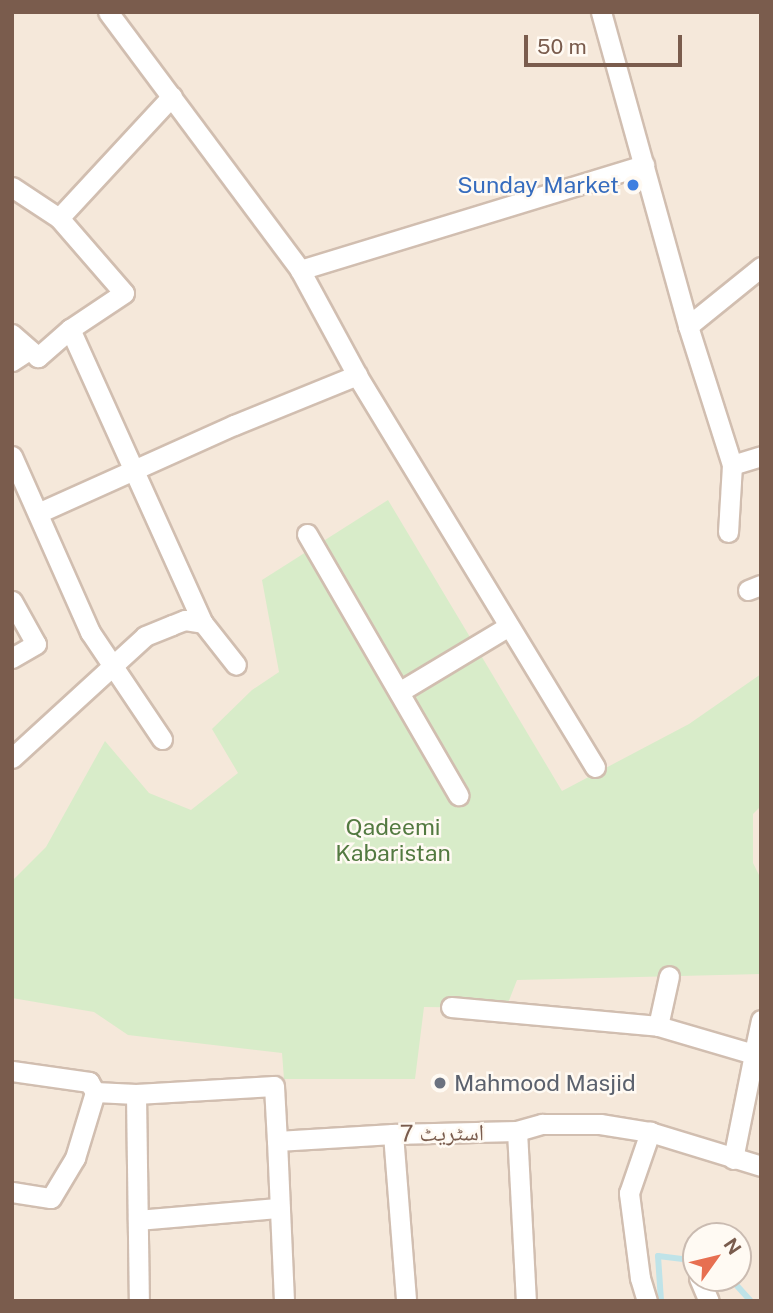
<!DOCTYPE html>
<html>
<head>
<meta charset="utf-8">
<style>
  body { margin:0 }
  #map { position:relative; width:773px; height:1313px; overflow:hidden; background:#fdf6ec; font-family:"Public Sans","Noto Naskh Arabic",sans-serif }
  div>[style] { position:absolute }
  .residential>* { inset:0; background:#f5e8da }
  .green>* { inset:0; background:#d8ecc9 }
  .stream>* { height:6px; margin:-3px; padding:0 3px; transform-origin:3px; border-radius:3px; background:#bfe3e8 }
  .roads { filter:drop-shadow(2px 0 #d1beb0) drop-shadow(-2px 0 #d1beb0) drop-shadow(0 2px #d1beb0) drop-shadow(0 -2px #d1beb0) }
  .minor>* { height:19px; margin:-9.5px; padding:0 9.5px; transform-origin:9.5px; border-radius:9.5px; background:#fff }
  .dots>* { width:19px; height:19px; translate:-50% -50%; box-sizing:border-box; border:4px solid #fffaf3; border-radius:50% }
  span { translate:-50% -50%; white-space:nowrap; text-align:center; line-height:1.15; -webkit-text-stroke:5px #fffaf3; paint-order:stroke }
  .shop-label { font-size:23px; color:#366cbe }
  .right { translate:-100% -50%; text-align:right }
  .park-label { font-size:23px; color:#537a41 }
  .worship-label { font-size:23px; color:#5b616d }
  .left { translate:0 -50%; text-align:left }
  .street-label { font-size:23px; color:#7a5c4d }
  .frame { position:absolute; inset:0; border:14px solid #7a5c4d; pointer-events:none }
  .north { position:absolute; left:682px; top:1222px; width:70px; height:70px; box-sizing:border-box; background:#fffaf3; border:2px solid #cabbb1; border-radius:50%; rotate:56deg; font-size:19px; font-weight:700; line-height:28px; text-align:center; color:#7a5c4d }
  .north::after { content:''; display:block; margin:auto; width:24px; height:32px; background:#e76f51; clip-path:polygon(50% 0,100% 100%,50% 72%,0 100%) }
  .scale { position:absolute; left:524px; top:35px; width:158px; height:32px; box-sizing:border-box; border:4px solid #7a5c4d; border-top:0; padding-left:9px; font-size:21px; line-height:24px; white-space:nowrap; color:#7a5c4d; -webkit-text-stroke:5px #fffaf3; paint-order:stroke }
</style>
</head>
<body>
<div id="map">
  <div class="residential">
    <div style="clip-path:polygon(evenodd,12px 12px,761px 12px,761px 1301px,12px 1301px,12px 12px,696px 1236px,738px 1236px,738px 1278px,696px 1278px,696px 1236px)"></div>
  </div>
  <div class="green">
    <div style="clip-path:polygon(388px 500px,562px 791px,689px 724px,761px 674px,761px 806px,753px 814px,753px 863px,761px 879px,761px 974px,517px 980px,506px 1008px,424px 1007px,415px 1079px,284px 1079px,282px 1053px,128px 1035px,94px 1012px,12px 998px,12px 881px,46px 847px,105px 741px,149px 793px,191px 810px,238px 773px,212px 729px,252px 690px,279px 672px,262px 580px)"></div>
  </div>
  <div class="stream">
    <div style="left:730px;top:1278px;width:31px;rotate:48deg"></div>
    <div style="left:661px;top:1301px;width:45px;rotate:-93.8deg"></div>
    <div style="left:658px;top:1256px;width:38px;rotate:7deg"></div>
  </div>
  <div class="roads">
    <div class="minor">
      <div style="left:108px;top:12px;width:322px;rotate:53.3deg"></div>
      <div style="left:601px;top:12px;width:326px;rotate:74.5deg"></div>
      <div style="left:688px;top:326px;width:146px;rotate:72.4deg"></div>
      <div style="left:732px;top:465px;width:67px;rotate:93.4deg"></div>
      <div style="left:12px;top:187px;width:56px;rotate:33.4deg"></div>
      <div style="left:59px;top:218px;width:99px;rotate:49.1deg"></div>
      <div style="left:124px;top:293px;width:65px;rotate:146.3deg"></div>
      <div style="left:70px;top:329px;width:43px;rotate:138.8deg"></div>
      <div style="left:38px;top:357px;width:35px;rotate:-139deg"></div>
      <div style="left:59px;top:218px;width:166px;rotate:-47.2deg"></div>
      <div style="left:688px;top:326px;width:94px;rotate:-38.9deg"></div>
      <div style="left:70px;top:329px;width:323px;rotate:65.7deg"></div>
      <div style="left:12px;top:361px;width:20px;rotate:-33deg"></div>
      <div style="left:12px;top:456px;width:193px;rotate:66.1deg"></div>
      <div style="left:90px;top:632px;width:129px;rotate:56.1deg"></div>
      <div style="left:732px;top:465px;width:30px;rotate:-17deg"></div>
      <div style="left:38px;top:513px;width:215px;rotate:-24.2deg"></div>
      <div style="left:234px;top:425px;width:133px;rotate:-22.1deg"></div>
      <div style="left:307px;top:534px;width:302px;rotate:59.9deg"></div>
      <div style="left:748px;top:590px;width:14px;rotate:-21deg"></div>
      <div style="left:12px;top:601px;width:49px;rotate:60.8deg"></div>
      <div style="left:36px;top:644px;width:28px;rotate:150deg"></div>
      <div style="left:399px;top:692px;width:128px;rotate:-31deg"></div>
      <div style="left:12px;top:758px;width:180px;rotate:-42.5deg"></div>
      <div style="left:145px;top:636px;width:29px;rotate:-22deg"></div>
      <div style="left:172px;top:625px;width:14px;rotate:-21deg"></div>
      <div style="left:185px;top:620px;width:18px;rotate:9deg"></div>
      <div style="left:203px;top:623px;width:53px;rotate:51.8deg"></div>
      <div style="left:595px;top:767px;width:459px;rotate:-121.3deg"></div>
      <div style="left:357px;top:375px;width:119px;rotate:-118.5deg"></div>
      <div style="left:300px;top:270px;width:360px;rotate:-17deg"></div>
      <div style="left:451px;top:1007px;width:208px;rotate:5.2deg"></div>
      <div style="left:658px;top:1026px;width:100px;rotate:16.3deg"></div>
      <div style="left:754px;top:1054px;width:107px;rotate:101.3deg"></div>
      <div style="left:761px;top:1020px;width:35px;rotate:102deg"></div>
      <div style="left:754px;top:1054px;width:7px;rotate:8deg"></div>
      <div style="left:658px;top:1026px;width:51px;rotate:-77.6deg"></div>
      <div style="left:12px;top:1071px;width:78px;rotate:8.1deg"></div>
      <div style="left:89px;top:1082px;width:12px;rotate:59deg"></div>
      <div style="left:95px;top:1092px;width:41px;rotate:2.8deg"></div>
      <div style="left:136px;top:1094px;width:138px;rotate:-3.3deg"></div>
      <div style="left:274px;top:1086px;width:55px;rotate:86.9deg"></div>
      <div style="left:136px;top:1094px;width:207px;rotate:89.2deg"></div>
      <div style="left:517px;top:1131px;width:170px;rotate:87deg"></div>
      <div style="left:393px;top:1134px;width:168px;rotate:85.5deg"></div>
      <div style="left:12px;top:1192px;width:39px;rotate:9deg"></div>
      <div style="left:51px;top:1198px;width:47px;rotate:-59deg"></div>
      <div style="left:75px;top:1158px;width:69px;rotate:-73.1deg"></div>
      <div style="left:138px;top:1220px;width:142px;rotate:-4.9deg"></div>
      <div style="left:699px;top:1278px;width:25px;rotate:67deg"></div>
      <div style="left:284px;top:1301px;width:160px;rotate:-92.5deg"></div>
      <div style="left:277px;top:1141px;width:116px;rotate:-3.5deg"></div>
      <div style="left:393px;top:1134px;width:124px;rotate:-1.4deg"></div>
      <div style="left:517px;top:1131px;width:26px;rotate:-16deg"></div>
      <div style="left:542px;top:1124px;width:58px"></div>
      <div style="left:600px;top:1124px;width:51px;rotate:9.1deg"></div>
      <div style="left:650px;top:1132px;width:116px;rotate:17deg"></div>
      <div style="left:647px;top:1301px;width:24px;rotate:-107deg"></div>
      <div style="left:640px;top:1278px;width:86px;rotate:-97.4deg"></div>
      <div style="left:629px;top:1193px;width:65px;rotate:-71deg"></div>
    </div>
  </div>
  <div class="dots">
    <div style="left:633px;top:185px;background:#3f7fe0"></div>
    <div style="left:440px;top:1083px;background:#6b7280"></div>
  </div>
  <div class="shop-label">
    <span class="right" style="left:619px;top:185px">Sunday Market</span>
  </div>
  <div class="park-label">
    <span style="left:393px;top:840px">Qadeemi<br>Kabaristan</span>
  </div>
  <div class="worship-label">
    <span class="left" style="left:454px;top:1083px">Mahmood Masjid</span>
  </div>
  <div class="street-label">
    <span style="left:442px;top:1133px;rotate:-1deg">اسٹریٹ 7</span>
  </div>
  <div class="frame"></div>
  <div class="north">N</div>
  <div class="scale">50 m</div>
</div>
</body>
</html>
